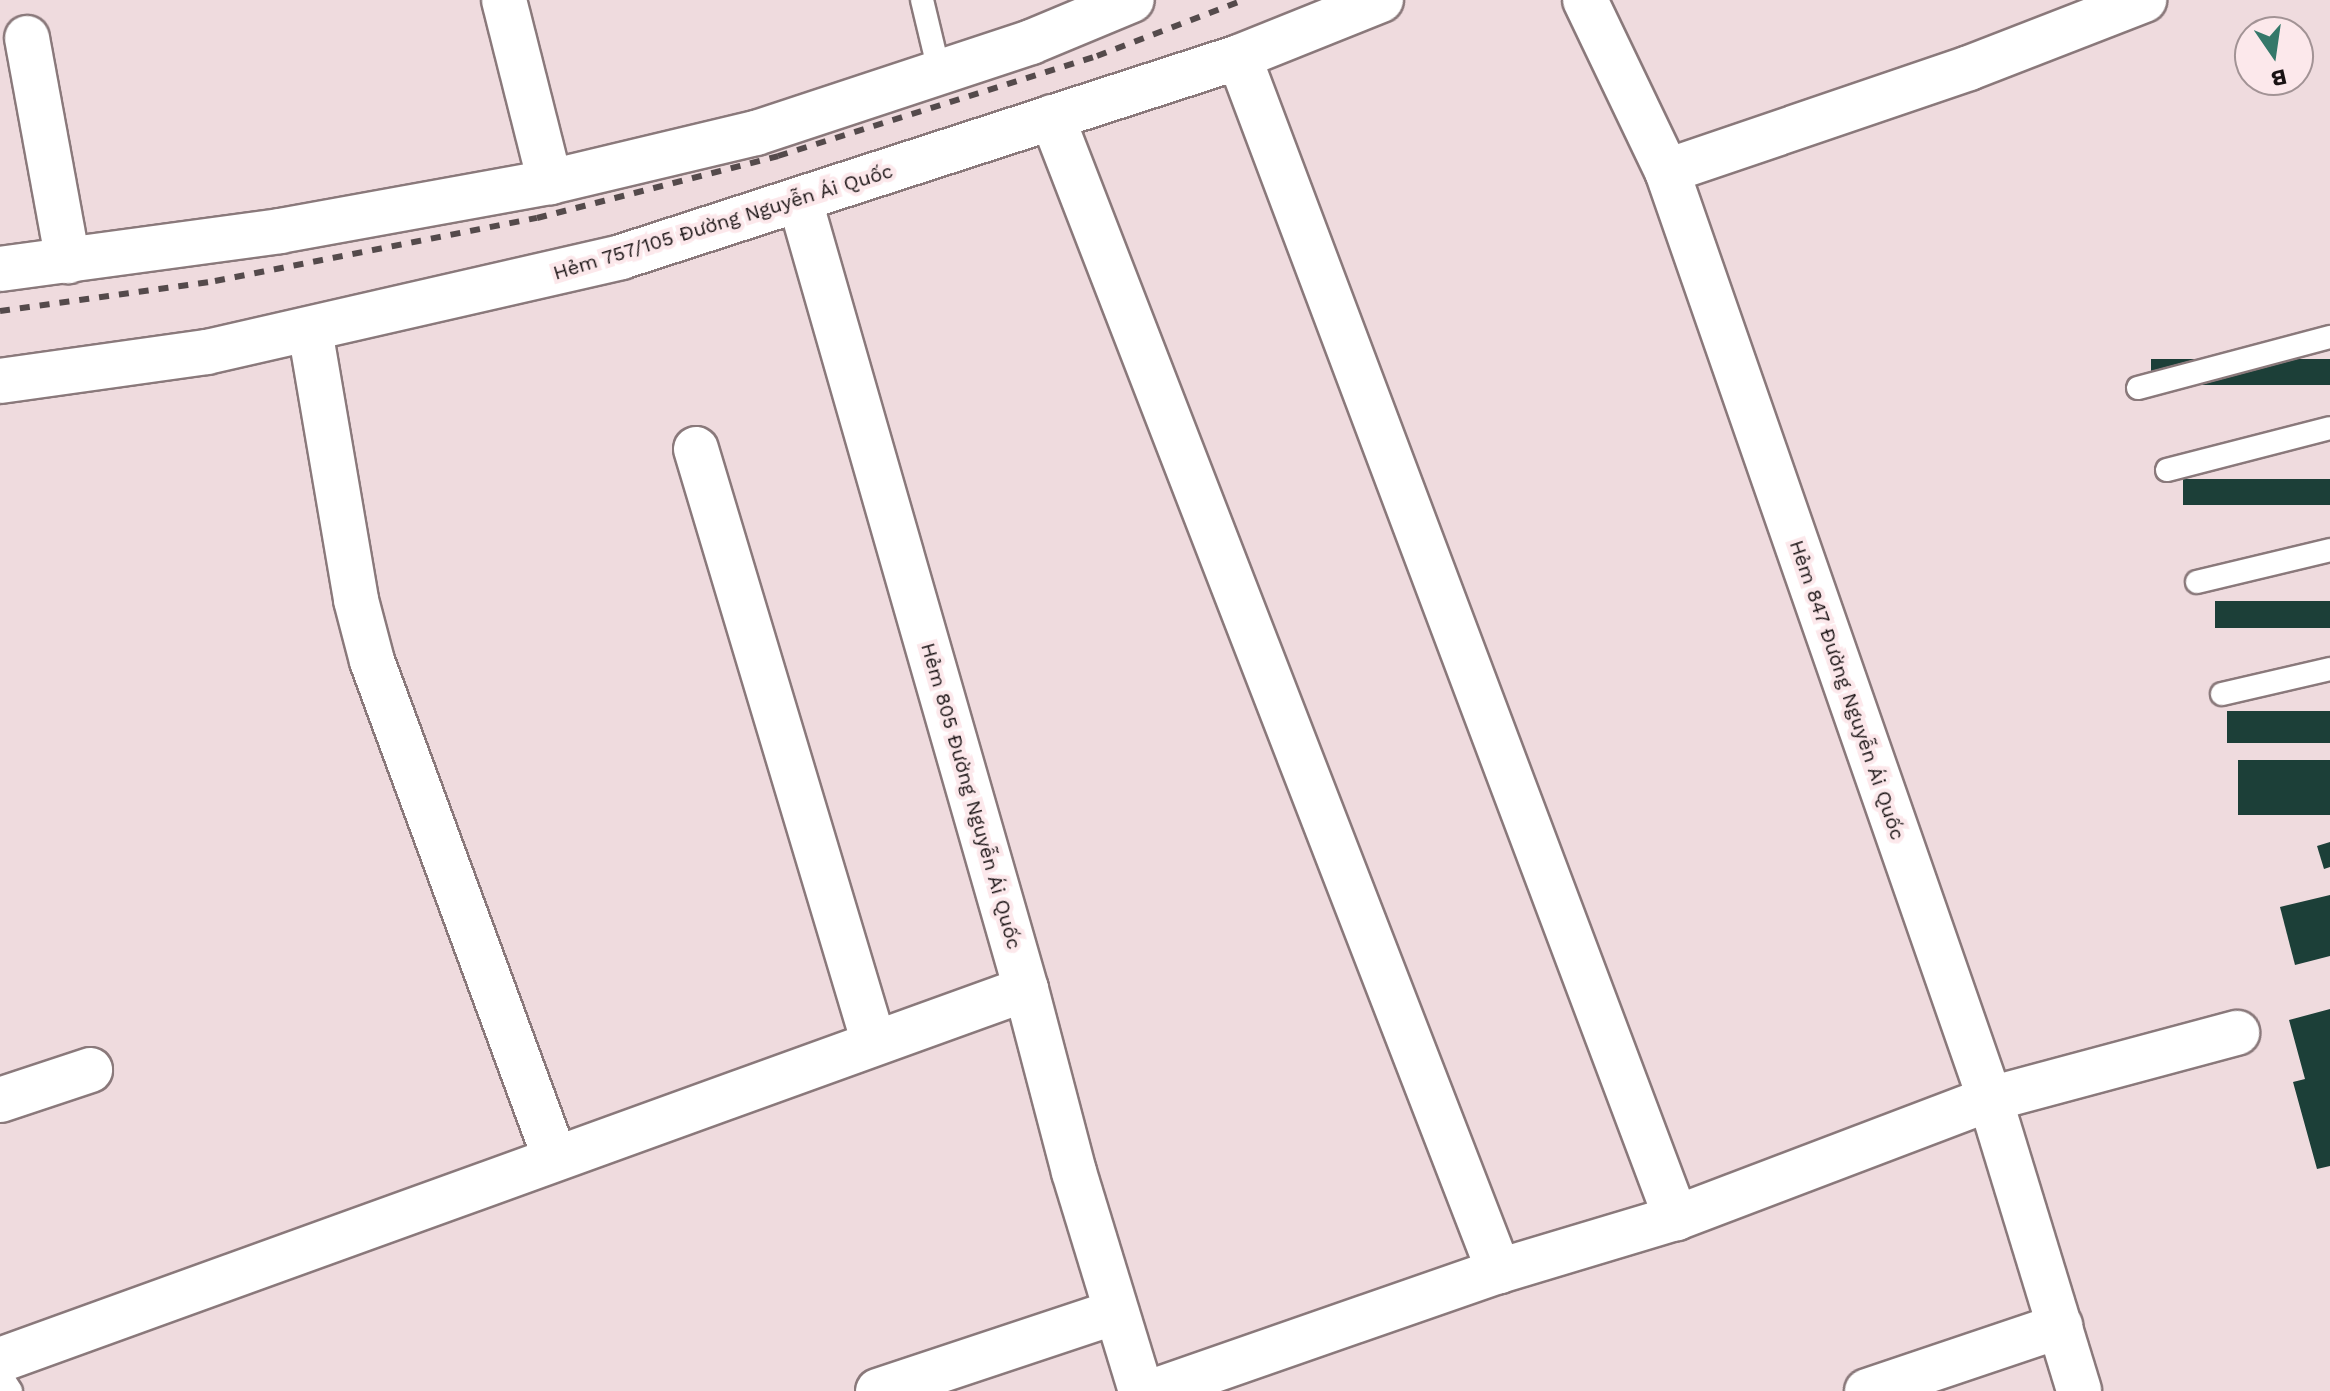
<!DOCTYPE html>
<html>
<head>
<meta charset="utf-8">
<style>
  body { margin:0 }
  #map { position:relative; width:2330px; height:1391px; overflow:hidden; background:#efdbde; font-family:"Work Sans",sans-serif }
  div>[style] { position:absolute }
  .building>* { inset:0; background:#1c3f38; transform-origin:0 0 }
  .roads { filter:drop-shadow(2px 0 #8a797b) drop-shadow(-2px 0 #8a797b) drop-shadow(0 2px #8a797b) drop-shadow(0 -2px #8a797b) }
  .lane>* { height:22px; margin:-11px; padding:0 11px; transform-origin:11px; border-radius:11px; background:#fff }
  .street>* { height:44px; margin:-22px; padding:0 22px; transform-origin:22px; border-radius:22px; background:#fff }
  .rail>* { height:6px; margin-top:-3px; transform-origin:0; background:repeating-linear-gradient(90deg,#544a4b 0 10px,transparent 0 20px) }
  span { translate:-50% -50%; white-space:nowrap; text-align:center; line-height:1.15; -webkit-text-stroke:8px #fce8eb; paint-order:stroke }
  .street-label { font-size:20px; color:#1a1314 }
  .north { position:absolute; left:2234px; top:16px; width:80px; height:80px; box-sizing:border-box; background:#fce8eb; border:2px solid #a29395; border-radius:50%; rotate:167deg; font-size:22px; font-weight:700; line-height:32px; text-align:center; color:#1a1314 }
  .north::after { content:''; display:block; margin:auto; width:28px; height:36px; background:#35786a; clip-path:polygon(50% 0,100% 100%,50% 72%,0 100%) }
</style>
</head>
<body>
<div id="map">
  <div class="building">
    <div style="left:2330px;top:359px;width:26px;height:179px;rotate:90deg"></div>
    <div style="left:2330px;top:479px;width:26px;height:147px;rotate:90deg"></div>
    <div style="left:2330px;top:601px;width:27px;height:115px;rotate:90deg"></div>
    <div style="left:2330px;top:711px;width:32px;height:103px;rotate:90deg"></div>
    <div style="left:2330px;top:760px;width:55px;height:92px;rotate:90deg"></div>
    <div style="clip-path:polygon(2330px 842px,2330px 867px,2324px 869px,2317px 846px)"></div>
    <div style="clip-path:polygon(2330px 895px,2330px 956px,2295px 965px,2280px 907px)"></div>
    <div style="clip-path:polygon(2330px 1009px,2330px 1166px,2317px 1169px,2293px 1082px,2305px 1079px,2289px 1020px)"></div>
  </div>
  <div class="roads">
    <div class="lane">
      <div style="left:922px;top:0;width:73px;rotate:76.5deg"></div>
      <div style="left:2138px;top:388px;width:199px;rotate:-14.9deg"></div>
      <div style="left:2167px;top:470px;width:168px;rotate:-14.4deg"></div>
      <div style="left:2197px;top:582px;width:137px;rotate:-13.5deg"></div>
      <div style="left:2222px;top:694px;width:111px;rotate:-13deg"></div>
      <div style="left:0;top:1374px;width:20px;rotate:57deg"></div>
    </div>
    <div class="street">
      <div style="left:504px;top:0;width:188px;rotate:75.8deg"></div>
      <div style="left:1585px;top:0;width:190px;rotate:64.4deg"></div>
      <div style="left:1667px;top:171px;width:983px;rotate:70.81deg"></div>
      <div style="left:1990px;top:1099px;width:305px;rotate:73deg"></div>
      <div style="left:27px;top:38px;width:227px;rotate:79.6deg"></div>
      <div style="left:1239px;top:57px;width:1241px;rotate:69.37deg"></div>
      <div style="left:1052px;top:117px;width:1238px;rotate:68.83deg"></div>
      <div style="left:1667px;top:171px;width:319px;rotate:-18.8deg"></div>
      <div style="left:1969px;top:68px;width:188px;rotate:-21.2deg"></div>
      <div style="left:800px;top:201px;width:820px;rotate:74deg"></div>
      <div style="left:1026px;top:989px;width:189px;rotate:75.3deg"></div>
      <div style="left:1074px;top:1172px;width:229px;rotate:73deg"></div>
      <div style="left:0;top:269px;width:283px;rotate:-7.7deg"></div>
      <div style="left:280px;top:231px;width:274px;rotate:-10.3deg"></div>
      <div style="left:550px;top:182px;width:212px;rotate:-13.4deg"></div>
      <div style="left:756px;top:133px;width:290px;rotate:-18.3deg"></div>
      <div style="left:1031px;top:42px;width:109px;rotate:-22.6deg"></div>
      <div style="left:310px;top:330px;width:274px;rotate:80.3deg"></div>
      <div style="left:356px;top:600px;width:63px;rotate:75.3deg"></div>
      <div style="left:372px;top:661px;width:530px;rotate:69.79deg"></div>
      <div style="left:0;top:381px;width:209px;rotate:-8deg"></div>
      <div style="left:207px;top:352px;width:425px;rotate:-12.9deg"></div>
      <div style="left:621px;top:257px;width:650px;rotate:-17.93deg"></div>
      <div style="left:1239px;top:57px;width:153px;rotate:-21.9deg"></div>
      <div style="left:696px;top:449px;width:620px;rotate:73.32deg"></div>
      <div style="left:0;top:1100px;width:95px;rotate:-18.4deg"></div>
      <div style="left:0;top:1360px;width:1091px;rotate:-19.88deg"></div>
      <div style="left:878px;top:1391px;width:250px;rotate:-18.4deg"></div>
      <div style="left:1154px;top:1391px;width:365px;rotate:-19.2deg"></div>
      <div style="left:1499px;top:1271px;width:185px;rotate:-16.7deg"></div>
      <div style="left:1676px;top:1218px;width:336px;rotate:-20.8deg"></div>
      <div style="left:1990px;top:1099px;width:256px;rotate:-15deg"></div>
      <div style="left:1867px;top:1391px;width:204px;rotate:-18.6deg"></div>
    </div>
  </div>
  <div class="rail">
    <div style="left:0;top:311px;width:217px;rotate:-7.9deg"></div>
    <div style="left:215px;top:281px;width:328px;rotate:-11.1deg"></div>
    <div style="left:537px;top:218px;width:249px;rotate:-14.4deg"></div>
    <div style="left:778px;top:156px;width:334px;rotate:-17.4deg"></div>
    <div style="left:1097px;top:56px;width:157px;rotate:-20.9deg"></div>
  </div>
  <div class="street-label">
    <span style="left:723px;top:222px;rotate:-17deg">Hẻm 757/105 Đường Nguyễn Ái Quốc</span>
    <span style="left:1847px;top:690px;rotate:71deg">Hẻm 847 Đường Nguyễn Ái Quốc</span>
    <span style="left:971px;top:796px;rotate:74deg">Hẻm 805 Đường Nguyễn Ái Quốc</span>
  </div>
  <div class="north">B</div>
</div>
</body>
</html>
